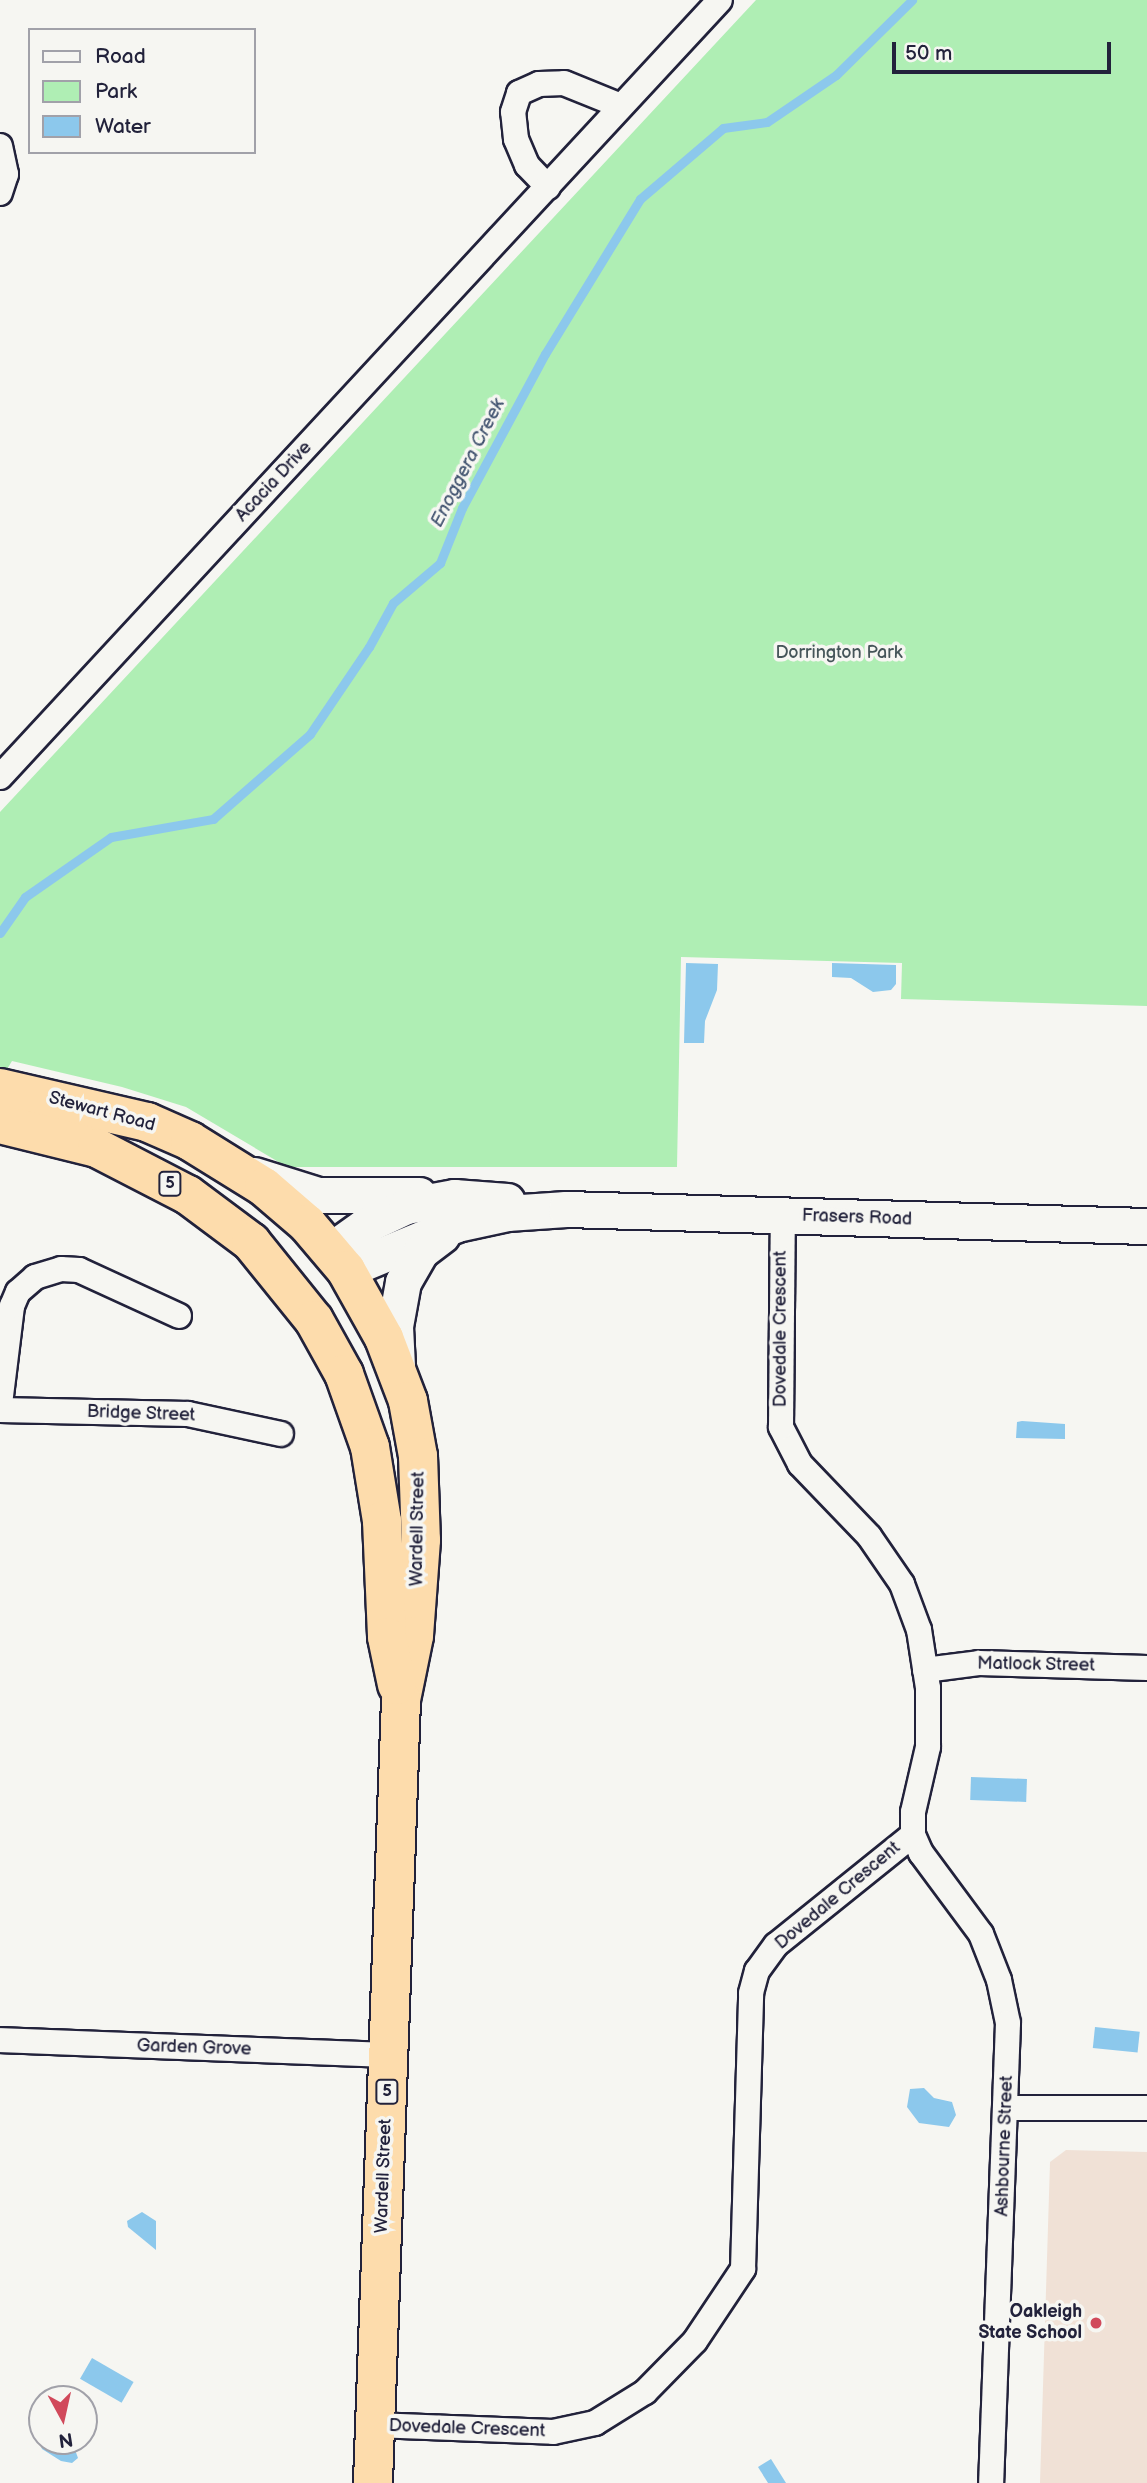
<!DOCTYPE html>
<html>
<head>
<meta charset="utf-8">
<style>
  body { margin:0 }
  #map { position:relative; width:1147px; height:2483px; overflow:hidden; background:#f6f6f2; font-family:"Balsamiq Sans",sans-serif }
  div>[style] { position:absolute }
  .built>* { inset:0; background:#f0e1d6 }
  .green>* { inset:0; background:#afeeb4 }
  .water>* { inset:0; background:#8cc8ec; transform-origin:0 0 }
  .stream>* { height:9px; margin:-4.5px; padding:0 4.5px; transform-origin:4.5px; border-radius:4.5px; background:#8cc8ec }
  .roads { filter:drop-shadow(2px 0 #22223b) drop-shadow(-2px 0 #22223b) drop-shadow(0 2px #22223b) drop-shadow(0 -2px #22223b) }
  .street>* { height:24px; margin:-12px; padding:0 12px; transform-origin:12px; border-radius:12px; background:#f6f6f2 }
  .secondary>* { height:35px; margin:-17.5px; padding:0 17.5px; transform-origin:17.5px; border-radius:17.5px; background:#f6f6f2 }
  .highway>* { height:38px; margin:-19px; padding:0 19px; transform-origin:19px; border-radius:19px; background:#fddcac }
  .dots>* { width:19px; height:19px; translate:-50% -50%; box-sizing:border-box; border:4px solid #f6f6f2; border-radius:50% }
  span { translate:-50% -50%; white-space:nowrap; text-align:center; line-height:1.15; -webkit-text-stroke:7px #f6f6f2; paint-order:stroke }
  .shield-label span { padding:2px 5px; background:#f6f6f2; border:2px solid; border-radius:5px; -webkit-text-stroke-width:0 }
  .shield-label { font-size:16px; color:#22223b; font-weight:700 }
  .street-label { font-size:18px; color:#22223b }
  .park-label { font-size:18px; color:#455559 }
  .poi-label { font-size:18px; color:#22223b; font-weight:700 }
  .right { translate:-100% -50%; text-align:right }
  .water-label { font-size:19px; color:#425470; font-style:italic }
  .legend { position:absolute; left:28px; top:28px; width:228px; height:126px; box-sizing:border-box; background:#f6f6f2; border:2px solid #a1a1a9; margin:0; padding:9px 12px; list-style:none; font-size:21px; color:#22223b }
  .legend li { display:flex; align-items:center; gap:14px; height:35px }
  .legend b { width:35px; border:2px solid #a1a1a9 }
  .north { position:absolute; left:28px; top:2385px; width:70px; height:70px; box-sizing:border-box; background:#f6f6f2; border:2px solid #a1a1a9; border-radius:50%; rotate:172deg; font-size:19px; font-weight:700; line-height:28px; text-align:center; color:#22223b }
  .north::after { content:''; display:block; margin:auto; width:24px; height:32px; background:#d1495b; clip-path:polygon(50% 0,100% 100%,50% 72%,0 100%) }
  .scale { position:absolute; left:892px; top:42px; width:219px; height:32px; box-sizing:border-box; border:4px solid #22223b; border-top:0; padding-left:9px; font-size:21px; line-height:24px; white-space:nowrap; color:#22223b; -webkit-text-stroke:5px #f6f6f2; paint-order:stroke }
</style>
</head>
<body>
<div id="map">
  <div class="built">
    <div style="clip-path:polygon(1066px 2150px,1147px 2152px,1147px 2483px,1040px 2483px,1050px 2162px)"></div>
  </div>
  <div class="green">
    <div style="clip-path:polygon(756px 0,1147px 0,1147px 1006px,901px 999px,902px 963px,681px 957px,677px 1167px,287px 1167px,186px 1107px,122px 1087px,12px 1061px,0 1081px,0 812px)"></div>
  </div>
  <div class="water">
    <div style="clip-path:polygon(686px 963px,718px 964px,717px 990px,705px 1021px,704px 1043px,684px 1043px)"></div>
    <div style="clip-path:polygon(832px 963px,896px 965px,896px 984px,891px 990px,873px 992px,851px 978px,832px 977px)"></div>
    <div style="clip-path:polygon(1022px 1421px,1065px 1424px,1065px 1439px,1016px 1438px,1017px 1422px)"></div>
    <div style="left:971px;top:1777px;width:56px;height:23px;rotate:2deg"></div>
    <div style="left:1095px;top:2027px;width:45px;height:21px;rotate:6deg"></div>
    <div style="clip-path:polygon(924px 2088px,934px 2098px,952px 2102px,956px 2115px,949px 2127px,919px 2123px,907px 2107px,910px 2089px)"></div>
    <div style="clip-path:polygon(142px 2212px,156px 2221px,156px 2250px,128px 2227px,127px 2221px)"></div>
    <div style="left:92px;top:2358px;width:48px;height:24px;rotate:30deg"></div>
    <div style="clip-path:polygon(42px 2435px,42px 2441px,62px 2441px,74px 2447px,78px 2458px,72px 2463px,61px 2461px,42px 2449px,40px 2443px)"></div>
    <div style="clip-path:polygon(771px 2459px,786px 2483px,768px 2483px,758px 2467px)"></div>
  </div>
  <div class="stream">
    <div style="left:0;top:933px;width:44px;rotate:-55.2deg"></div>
    <div style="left:25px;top:897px;width:105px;rotate:-34.9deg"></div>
    <div style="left:111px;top:837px;width:104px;rotate:-10deg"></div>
    <div style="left:213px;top:819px;width:129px;rotate:-41.2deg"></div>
    <div style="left:310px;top:734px;width:105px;rotate:-55.9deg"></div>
    <div style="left:369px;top:647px;width:50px;rotate:-61.4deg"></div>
    <div style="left:393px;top:603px;width:62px;rotate:-40.4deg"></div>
    <div style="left:440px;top:563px;width:59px;rotate:-68.2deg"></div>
    <div style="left:462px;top:508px;width:175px;rotate:-61.7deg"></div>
    <div style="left:545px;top:354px;width:182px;rotate:-58.5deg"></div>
    <div style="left:640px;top:199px;width:109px;rotate:-40.5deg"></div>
    <div style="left:723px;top:128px;width:44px;rotate:-7.8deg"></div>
    <div style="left:767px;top:122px;width:83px;rotate:-34.3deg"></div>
    <div style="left:836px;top:75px;width:107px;rotate:-44.6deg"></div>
  </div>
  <div class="roads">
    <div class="street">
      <div style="left:0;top:146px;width:29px;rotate:78deg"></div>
      <div style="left:6px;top:174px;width:20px;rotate:108deg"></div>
      <div style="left:548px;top:187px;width:30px;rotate:-134deg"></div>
      <div style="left:527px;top:165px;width:28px;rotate:-113deg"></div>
      <div style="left:516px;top:139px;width:27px;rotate:-96deg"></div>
      <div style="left:513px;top:112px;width:20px;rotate:-72deg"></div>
      <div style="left:519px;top:93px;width:22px;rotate:-24deg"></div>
      <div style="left:539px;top:84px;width:25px;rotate:-2deg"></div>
      <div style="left:564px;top:83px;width:61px;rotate:22deg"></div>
      <div style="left:0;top:777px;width:1059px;rotate:-47.18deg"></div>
      <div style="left:0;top:1404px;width:99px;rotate:-83deg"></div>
      <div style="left:12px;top:1306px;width:15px;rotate:-67deg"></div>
      <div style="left:18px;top:1292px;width:23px;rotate:-41deg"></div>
      <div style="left:35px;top:1277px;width:27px;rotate:-17deg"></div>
      <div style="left:61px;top:1269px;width:18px;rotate:3deg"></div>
      <div style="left:79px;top:1270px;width:110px;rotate:24.7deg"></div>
      <div style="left:0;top:1410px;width:188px;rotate:1.2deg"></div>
      <div style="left:188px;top:1414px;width:95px;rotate:12.1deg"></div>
      <div style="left:925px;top:1670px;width:54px;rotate:-7.4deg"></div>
      <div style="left:979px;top:1663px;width:168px;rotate:1.7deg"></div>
      <div style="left:913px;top:1835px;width:20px;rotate:66deg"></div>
      <div style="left:921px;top:1853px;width:101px;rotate:53.5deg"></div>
      <div style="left:981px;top:1934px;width:49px;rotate:68.6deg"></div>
      <div style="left:999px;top:1980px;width:44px;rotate:78.2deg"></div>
      <div style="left:1008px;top:2023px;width:460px;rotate:92.1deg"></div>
      <div style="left:0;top:2040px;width:389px;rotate:2.2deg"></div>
      <div style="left:1007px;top:2108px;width:140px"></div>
      <div style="left:374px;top:2425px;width:179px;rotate:2.2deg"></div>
      <div style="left:553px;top:2432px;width:43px;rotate:-12.1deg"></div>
      <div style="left:595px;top:2423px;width:59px;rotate:-31.8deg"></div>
      <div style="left:645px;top:2392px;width:71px;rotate:-45.6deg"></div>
      <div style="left:695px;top:2341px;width:87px;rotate:-56.3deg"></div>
      <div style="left:743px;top:2269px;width:276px;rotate:-88.3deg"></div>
      <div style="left:751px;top:1993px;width:23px;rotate:-75deg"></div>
      <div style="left:757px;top:1971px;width:32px;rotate:-54deg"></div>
      <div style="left:776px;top:1945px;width:176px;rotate:-38.8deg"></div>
      <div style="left:913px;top:1835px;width:23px;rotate:-90deg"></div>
      <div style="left:913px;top:1812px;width:67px;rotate:-77deg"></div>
      <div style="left:928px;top:1747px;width:59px;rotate:-90deg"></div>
      <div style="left:928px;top:1688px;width:59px;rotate:-98.8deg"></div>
      <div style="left:919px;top:1630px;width:49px;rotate:-110.3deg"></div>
      <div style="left:902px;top:1584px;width:58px;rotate:-124.5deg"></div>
      <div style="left:869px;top:1536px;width:100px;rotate:-133.8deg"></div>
      <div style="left:800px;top:1464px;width:42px;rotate:-117.2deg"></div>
      <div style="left:781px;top:1427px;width:212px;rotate:-89.5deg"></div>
    </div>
    <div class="secondary">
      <div style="left:254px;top:1175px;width:67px;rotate:17.4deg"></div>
      <div style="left:318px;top:1195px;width:101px"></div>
      <div style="left:331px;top:1250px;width:43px;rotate:-35.5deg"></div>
      <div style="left:366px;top:1225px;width:44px;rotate:-25.4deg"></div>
      <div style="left:406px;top:1206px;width:49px;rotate:-10.6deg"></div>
      <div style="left:454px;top:1197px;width:53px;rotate:4.3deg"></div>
      <div style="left:346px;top:1270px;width:120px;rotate:-22.5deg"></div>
      <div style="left:457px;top:1224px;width:51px;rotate:-12.4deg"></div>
      <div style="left:507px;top:1213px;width:59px;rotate:-3.9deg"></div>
      <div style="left:566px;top:1209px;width:581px;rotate:1.68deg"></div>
      <div style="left:397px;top:1366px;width:40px;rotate:-92.9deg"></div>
      <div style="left:395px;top:1326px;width:45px;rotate:-79.7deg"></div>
      <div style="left:403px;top:1282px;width:36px;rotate:-60deg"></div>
      <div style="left:421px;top:1251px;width:26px;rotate:-37deg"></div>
    </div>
    <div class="highway">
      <div style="left:0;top:1088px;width:151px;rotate:13deg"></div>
      <div style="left:147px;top:1122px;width:47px;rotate:23.8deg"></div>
      <div style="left:190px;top:1141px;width:87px;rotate:31.9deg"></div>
      <div style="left:264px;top:1187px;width:57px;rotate:40.7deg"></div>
      <div style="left:307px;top:1224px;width:60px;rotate:49.7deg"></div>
      <div style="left:346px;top:1270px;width:78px;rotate:60.8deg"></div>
      <div style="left:384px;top:1338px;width:67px;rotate:69.1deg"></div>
      <div style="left:408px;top:1401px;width:56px;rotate:79.7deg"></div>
      <div style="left:418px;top:1456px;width:84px;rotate:88deg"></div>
      <div style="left:421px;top:1540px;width:96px;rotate:94.2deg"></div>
      <div style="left:414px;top:1636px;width:65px;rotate:101.5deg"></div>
      <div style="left:401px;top:1700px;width:784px;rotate:92.05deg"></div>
      <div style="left:0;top:1124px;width:100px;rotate:13.9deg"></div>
      <div style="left:97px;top:1148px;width:102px;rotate:27.3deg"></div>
      <div style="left:188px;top:1195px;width:79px;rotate:36.7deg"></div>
      <div style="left:251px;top:1242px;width:100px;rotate:51.1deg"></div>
      <div style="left:314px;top:1320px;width:62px;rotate:60.9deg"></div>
      <div style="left:344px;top:1374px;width:77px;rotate:70.4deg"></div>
      <div style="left:370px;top:1447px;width:75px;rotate:80.8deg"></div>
      <div style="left:382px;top:1521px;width:116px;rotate:87.5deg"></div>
      <div style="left:387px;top:1637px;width:49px;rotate:78.2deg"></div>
    </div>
  </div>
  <div class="dots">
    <div style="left:1096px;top:2323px;background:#d1495b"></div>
  </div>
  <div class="shield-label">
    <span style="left:170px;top:1184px">5</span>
    <span style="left:387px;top:2092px">5</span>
  </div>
  <div class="street-label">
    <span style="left:274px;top:482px;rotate:-47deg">Acacia Drive</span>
    <span style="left:102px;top:1112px;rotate:15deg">Stewart Road</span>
    <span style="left:857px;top:1218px;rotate:2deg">Frasers Road</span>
    <span style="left:781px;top:1329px;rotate:-90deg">Dovedale Crescent</span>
    <span style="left:141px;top:1414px;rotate:2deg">Bridge Street</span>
    <span style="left:418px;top:1529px;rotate:-89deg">Wardell Street</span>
    <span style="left:1036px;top:1665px;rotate:1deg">Matlock Street</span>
    <span style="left:838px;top:1896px;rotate:-40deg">Dovedale Crescent</span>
    <span style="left:194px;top:2048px;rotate:2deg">Garden Grove</span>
    <span style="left:1005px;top:2146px;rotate:-88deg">Ashbourne Street</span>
    <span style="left:384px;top:2176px;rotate:-88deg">Wardell Street</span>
    <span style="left:467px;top:2429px;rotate:2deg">Dovedale Crescent</span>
  </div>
  <div class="park-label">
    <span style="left:839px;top:653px">Dorrington Park</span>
  </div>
  <div class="poi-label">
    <span class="right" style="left:1082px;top:2323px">Oakleigh<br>State School</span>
  </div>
  <div class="water-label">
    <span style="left:468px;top:463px;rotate:-63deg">Enoggera Creek</span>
  </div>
  <ul class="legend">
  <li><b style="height:9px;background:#f6f6f2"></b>Road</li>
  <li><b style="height:19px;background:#afeeb4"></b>Park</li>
  <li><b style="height:19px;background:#8cc8ec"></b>Water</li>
  </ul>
  <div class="north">N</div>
  <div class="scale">50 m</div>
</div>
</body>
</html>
